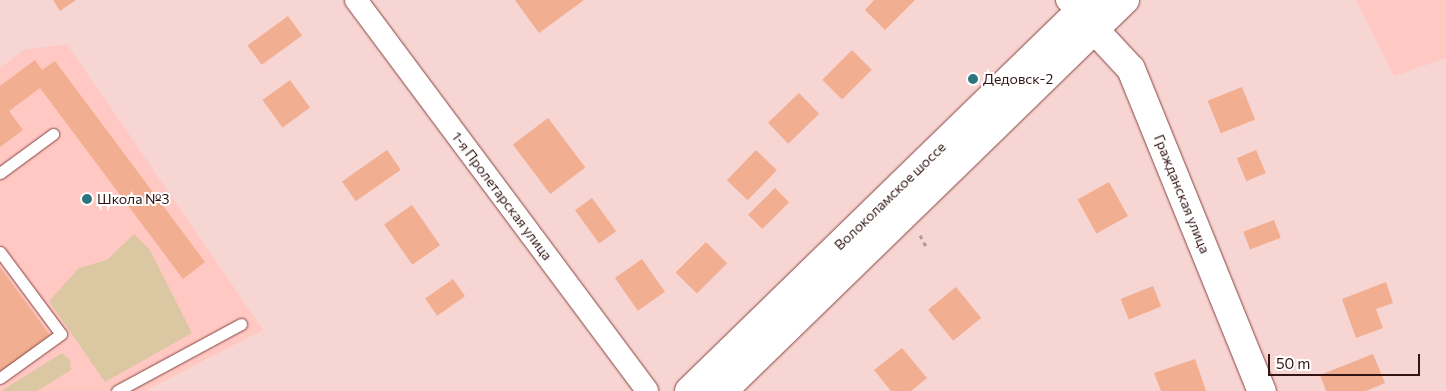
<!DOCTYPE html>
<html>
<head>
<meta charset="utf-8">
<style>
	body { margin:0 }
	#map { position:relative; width:1446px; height:391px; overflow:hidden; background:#f7d5d2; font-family:Commissioner,sans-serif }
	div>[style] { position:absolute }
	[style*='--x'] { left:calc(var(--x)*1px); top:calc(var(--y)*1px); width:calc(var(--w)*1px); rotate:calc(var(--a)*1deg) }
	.built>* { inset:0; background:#ffc8c3 }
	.green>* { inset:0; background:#dbc7a2 }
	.building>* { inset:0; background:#f1ae91; transform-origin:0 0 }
	.path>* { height:3px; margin-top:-1.5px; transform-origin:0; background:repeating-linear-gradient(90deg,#b99996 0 4px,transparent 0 8px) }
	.roads { filter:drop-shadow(0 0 1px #87423f) drop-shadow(0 0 1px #87423f) }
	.lane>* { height:11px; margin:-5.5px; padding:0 5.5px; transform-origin:5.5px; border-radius:5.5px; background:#fff }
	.street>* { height:22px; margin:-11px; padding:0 11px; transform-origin:11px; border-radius:11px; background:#fff }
	.secondary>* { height:28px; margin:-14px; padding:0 14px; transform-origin:14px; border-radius:14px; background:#fff }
	.primary>* { height:28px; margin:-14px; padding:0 14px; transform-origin:14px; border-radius:14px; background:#fff }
	.dots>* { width:14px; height:14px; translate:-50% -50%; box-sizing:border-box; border:2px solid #fff; border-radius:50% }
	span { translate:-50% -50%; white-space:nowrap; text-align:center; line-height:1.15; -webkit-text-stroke:4px #fff; paint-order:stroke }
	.poi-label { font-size:14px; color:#311413 }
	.left { translate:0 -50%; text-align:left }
	.street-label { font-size:14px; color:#311413 }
	.scale { position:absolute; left:1268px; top:354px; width:152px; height:22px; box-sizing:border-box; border:2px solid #311413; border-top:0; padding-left:6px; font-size:15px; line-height:18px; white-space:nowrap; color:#311413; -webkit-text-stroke:4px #fff; paint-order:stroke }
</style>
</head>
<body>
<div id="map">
	<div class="built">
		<i style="clip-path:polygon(1356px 0,1446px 0,1446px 58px,1394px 76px)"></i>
		<i style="clip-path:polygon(67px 44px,263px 330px,145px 391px,0 391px,0 68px,24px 50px)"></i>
	</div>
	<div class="green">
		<i style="clip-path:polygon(134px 234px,150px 250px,192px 333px,105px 382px,49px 301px,79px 268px,107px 260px)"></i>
		<i style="clip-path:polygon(62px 353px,70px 360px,71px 370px,37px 391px,1px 391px)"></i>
	</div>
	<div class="building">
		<i style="clip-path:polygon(53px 0,76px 0,60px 11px)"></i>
		<i style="clip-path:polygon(515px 0,584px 0,539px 33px)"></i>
		<i style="clip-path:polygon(874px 0,915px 0,885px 30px,865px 10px)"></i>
		<i style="left:288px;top:16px;width:24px;height:50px;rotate:54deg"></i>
		<i style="left:852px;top:50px;width:28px;height:42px;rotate:45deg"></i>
		<i style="clip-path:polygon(35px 60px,42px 70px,55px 61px,205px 262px,183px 279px,40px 88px,9px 111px,23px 130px,0 147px,0 86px)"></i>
		<i style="left:290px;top:80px;width:34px;height:34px;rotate:54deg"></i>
		<i style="left:1242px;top:87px;width:35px;height:37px;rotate:68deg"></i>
		<i style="left:799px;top:93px;width:29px;height:43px;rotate:46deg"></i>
		<i style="left:548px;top:118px;width:62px;height:44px;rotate:53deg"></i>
		<i style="left:387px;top:150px;width:24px;height:55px;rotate:55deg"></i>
		<i style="left:756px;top:150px;width:29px;height:42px;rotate:44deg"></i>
		<i style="left:1256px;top:150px;width:25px;height:21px;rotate:67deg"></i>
		<i style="left:1109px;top:182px;width:39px;height:36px;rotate:61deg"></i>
		<i style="left:775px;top:188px;width:20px;height:38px;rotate:45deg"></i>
		<i style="left:592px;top:198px;width:41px;height:21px;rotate:54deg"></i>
		<i style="left:412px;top:205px;width:49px;height:34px;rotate:55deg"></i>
		<i style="left:1274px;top:220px;width:19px;height:33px;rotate:69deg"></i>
		<i style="left:706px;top:242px;width:30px;height:43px;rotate:45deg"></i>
		<i style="left:642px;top:259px;width:40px;height:33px;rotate:55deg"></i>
		<i style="clip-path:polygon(0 267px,50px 335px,0 373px)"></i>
		<i style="left:453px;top:279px;width:21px;height:34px;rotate:55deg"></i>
		<i style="clip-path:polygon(1386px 282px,1393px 303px,1376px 309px,1383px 328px,1356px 338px,1342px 299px)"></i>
		<i style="left:1153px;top:286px;width:22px;height:35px;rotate:68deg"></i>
		<i style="left:956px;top:287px;width:40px;height:36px;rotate:51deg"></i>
		<i style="clip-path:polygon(902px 348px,927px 378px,911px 391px,891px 391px,874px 370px)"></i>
		<i style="clip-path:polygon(1373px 354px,1385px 383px,1366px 391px,1326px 391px,1320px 375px)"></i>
		<i style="clip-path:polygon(1195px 359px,1206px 391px,1161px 391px,1154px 373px)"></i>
	</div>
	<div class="path">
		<i style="--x:920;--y:235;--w:15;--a:62"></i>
	</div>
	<div class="roads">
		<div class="lane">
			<i style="--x:0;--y:173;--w:66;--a:-36.3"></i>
			<i style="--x:0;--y:252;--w:102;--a:53.4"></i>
			<i style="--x:61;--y:334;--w:75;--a:144.2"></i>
			<i style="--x:117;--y:391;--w:141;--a:-28.4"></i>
		</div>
		<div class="street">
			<i style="--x:356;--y:0;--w:487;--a:53.3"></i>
			<i style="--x:1067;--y:0;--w:18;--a:47"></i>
		</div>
		<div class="secondary">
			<i style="--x:1079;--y:13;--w:76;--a:47.1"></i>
			<i style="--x:1131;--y:69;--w:348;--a:67.9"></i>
		</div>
		<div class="primary">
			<i style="--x:689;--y:391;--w:561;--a:-44.21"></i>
			<i style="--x:723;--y:391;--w:561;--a:-44.21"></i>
		</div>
	</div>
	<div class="dots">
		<i style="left:973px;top:79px;background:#2d767d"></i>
		<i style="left:87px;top:199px;background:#2d767d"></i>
	</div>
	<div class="poi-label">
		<span class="left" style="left:983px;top:79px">Дедовск-2</span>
		<span class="left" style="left:97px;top:199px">Школа №3</span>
	</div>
	<div class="street-label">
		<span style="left:1182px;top:194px;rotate:68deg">Гражданская улица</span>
		<span style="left:502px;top:196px;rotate:53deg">1-я Пролетарская улица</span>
		<span style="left:890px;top:196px;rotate:-44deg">Волоколамское шоссе</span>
	</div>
	<div class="scale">50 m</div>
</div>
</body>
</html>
